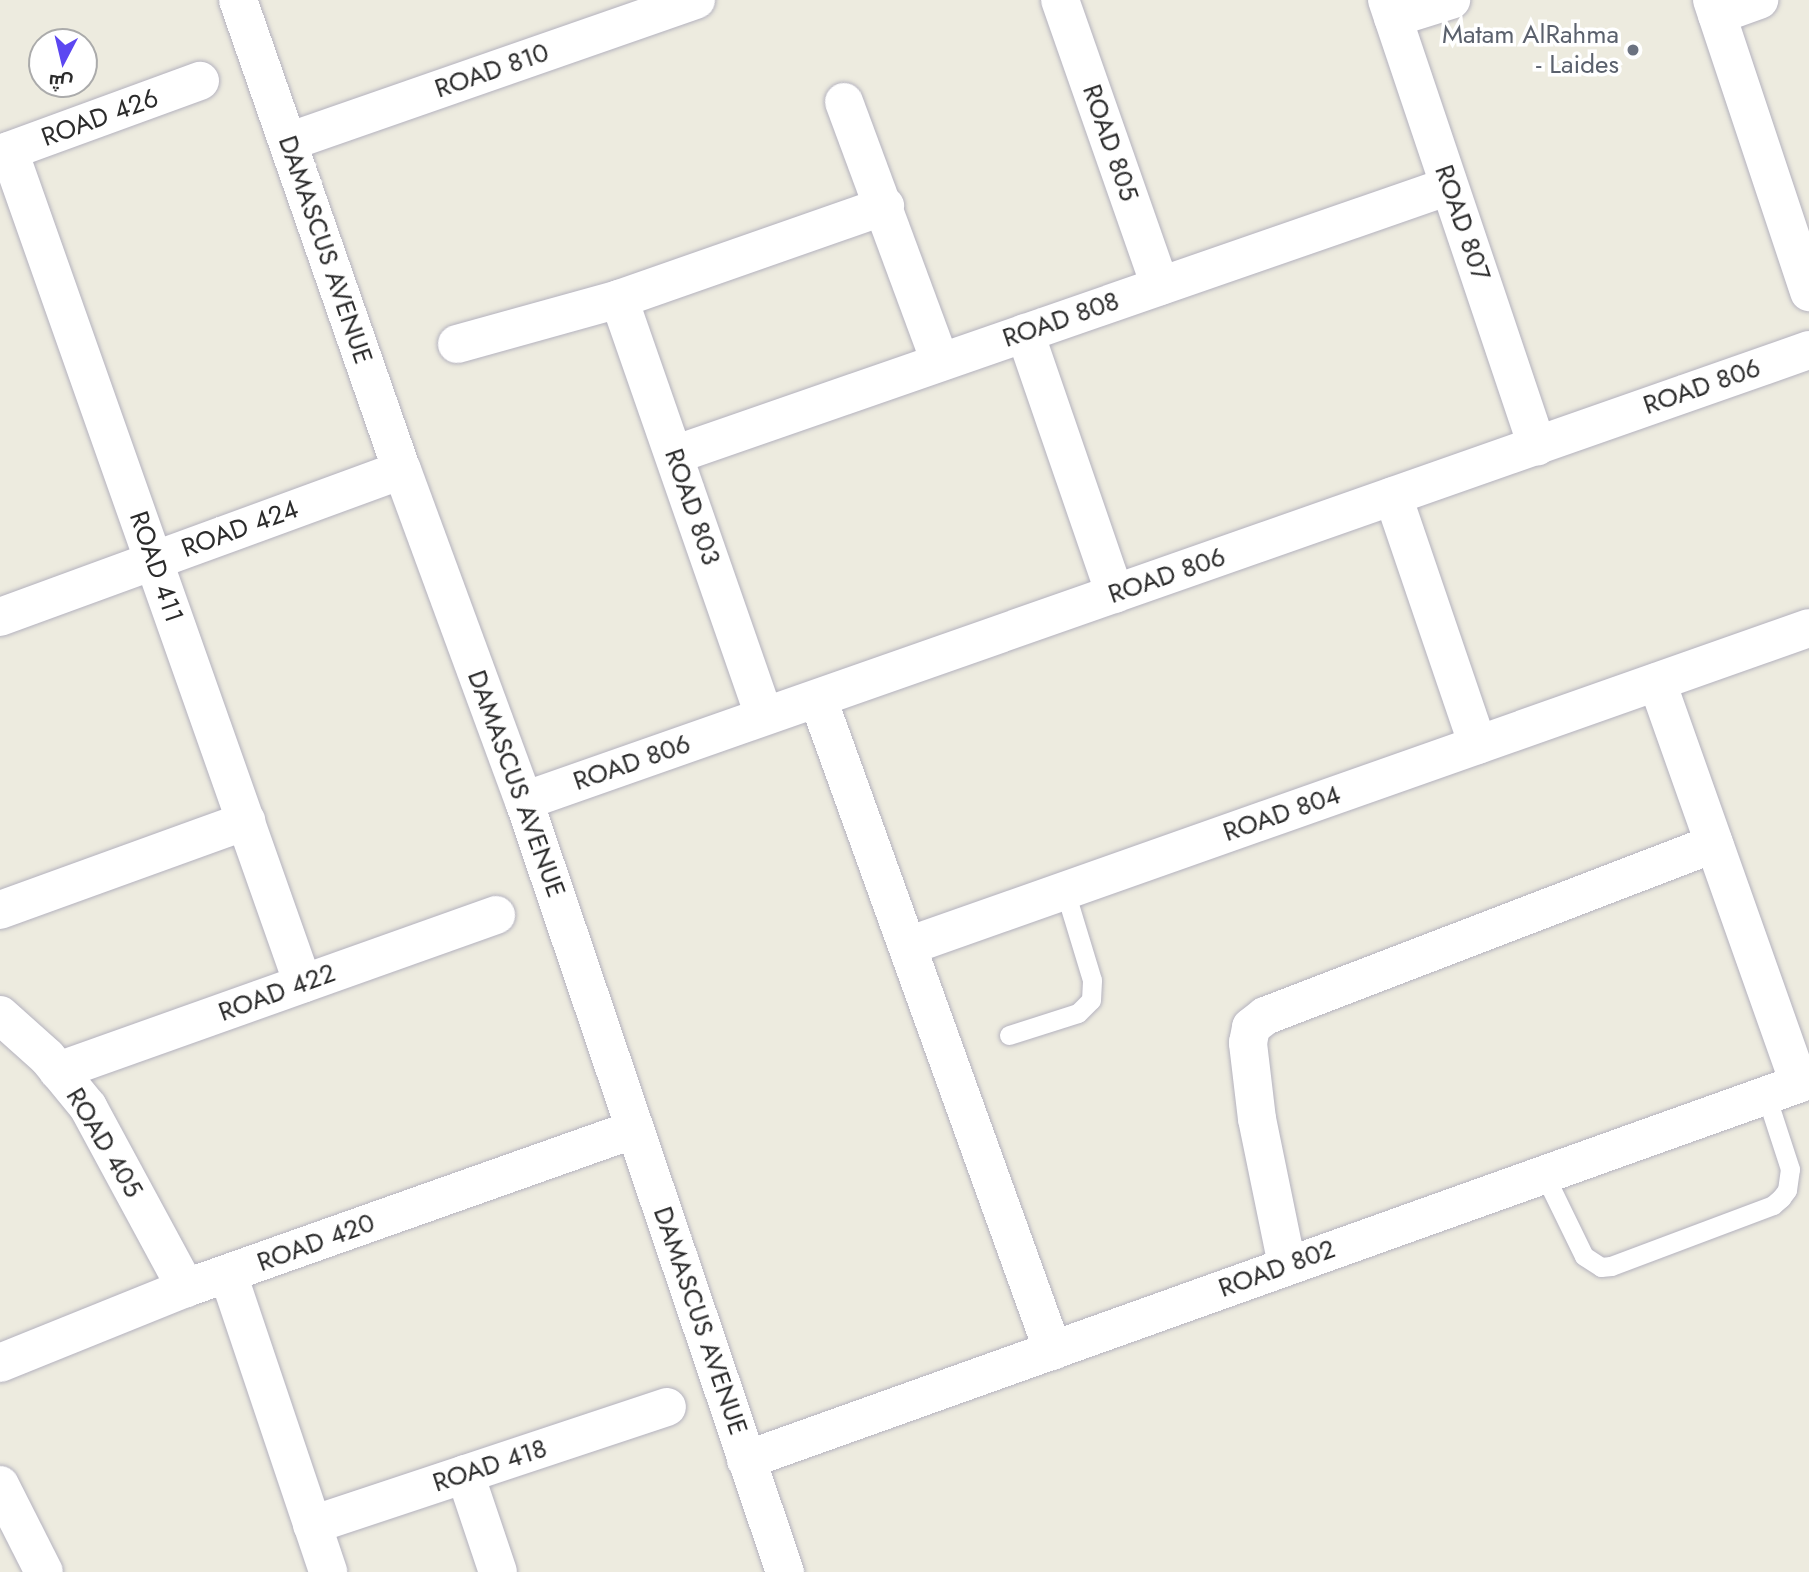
<!DOCTYPE html>
<html>
<head>
<meta charset="utf-8">
<style>
	body { margin:0 }
	#map { position:relative; width:1809px; height:1572px; overflow:hidden; background:#edebdf; font-family:Jost,Cairo,sans-serif }
	div>[style] { position:absolute }
	[style*='--x'] { left:calc(var(--x)*1px); top:calc(var(--y)*1px); width:calc(var(--w)*1px); rotate:calc(var(--a)*1deg) }
	.roads { filter:drop-shadow(0 0 2px #b4b2be) drop-shadow(0 0 2px #b4b2be) }
	.service>* { height:19px; margin:-9.5px; padding:0 9.5px; transform-origin:9.5px; border-radius:9.5px; background:#fff }
	.minor>* { height:38px; margin:-19px; padding:0 19px; transform-origin:19px; border-radius:19px; background:#fff }
	.tertiary>* { height:38px; margin:-19px; padding:0 19px; transform-origin:19px; border-radius:19px; background:#fff }
	.dots>* { width:19px; height:19px; translate:-50% -50%; box-sizing:border-box; border:4px solid #fff; border-radius:50% }
	span { translate:-50% -50%; white-space:nowrap; text-align:center; line-height:1.15; -webkit-text-stroke:7px #fff; paint-order:stroke }
	.worship-label { font-size:26px; color:#5b616d }
	.right { translate:-100% -50%; text-align:right }
	.street-label { font-size:26px; color:#2c2c2c }
	.north { position:absolute; left:28px; top:28px; width:70px; height:70px; box-sizing:border-box; background:#fff; border:2px solid #ababab; border-radius:50%; rotate:187deg; font-size:19px; font-weight:700; line-height:28px; text-align:center; color:#2c2c2c }
	.north::after { content:''; display:block; margin:auto; width:24px; height:32px; background:#5c47f1; clip-path:polygon(50% 0,100% 100%,50% 72%,0 100%) }
</style>
</head>
<body>
<div id="map">
	<div class="roads">
		<div class="service">
			<i style="--x:1009;--y:1035;--w:72;--a:-17.7"></i>
			<i style="--x:1078;--y:1013;--w:18;--a:-45"></i>
			<i style="--x:1091;--y:1000;--w:20;--a:-87"></i>
			<i style="--x:1092;--y:980;--w:93;--a:-106.9"></i>
			<i style="--x:1544;--y:1174;--w:91;--a:64"></i>
			<i style="--x:1584;--y:1256;--w:20;--a:33"></i>
			<i style="--x:1601;--y:1267;--w:10;--a:-6"></i>
			<i style="--x:1611;--y:1266;--w:173;--a:-20.6"></i>
			<i style="--x:1773;--y:1205;--w:11;--a:-41"></i>
			<i style="--x:1781;--y:1198;--w:10;--a:-53"></i>
			<i style="--x:1787;--y:1190;--w:21;--a:-82"></i>
			<i style="--x:1790;--y:1169;--w:78;--a:-108"></i>
		</div>
		<div class="minor">
			<i style="--x:238;--y:0;--w:498;--a:70.8"></i>
			<i style="--x:402;--y:470;--w:353;--a:69.8"></i>
			<i style="--x:524;--y:801;--w:814;--a:71.3"></i>
			<i style="--x:1060;--y:0;--w:303;--a:70.7"></i>
			<i style="--x:1387;--y:0;--w:471;--a:71.4"></i>
			<i style="--x:1717;--y:15;--w:45;--a:-19.7"></i>
			<i style="--x:1393;--y:18;--w:61;--a:-17.2"></i>
			<i style="--x:844;--y:102;--w:277;--a:69.7"></i>
			<i style="--x:288;--y:142;--w:432;--a:-19.2"></i>
			<i style="--x:9;--y:151;--w:883;--a:70.56"></i>
			<i style="--x:0;--y:154;--w:213;--a:-20.1"></i>
			<i style="--x:619;--y:299;--w:441;--a:70.8"></i>
			<i style="--x:1025;--y:333;--w:276;--a:71"></i>
			<i style="--x:457;--y:344;--w:168;--a:-15.5"></i>
			<i style="--x:619;--y:299;--w:282;--a:-19.3"></i>
			<i style="--x:674;--y:455;--w:820;--a:-19.14"></i>
			<i style="--x:1393;--y:496;--w:263;--a:71.2"></i>
			<i style="--x:0;--y:617;--w:428;--a:-20.1"></i>
			<i style="--x:1657;--y:682;--w:426;--a:70.5"></i>
			<i style="--x:818;--y:699;--w:693;--a:70.18"></i>
			<i style="--x:524;--y:801;--w:1362;--a:-19.34"></i>
			<i style="--x:0;--y:910;--w:262;--a:-19.9"></i>
			<i style="--x:908;--y:946;--w:955;--a:-19.44"></i>
			<i style="--x:0;--y:1015;--w:63;--a:41.8"></i>
			<i style="--x:47;--y:1057;--w:65;--a:50.6"></i>
			<i style="--x:88;--y:1107;--w:206;--a:61.6"></i>
			<i style="--x:58;--y:1071;--w:465;--a:-19.6"></i>
			<i style="--x:1287;--y:1265;--w:149;--a:-101.6"></i>
			<i style="--x:1257;--y:1119;--w:77;--a:-96.8"></i>
			<i style="--x:1248;--y:1043;--w:16;--a:-79"></i>
			<i style="--x:1251;--y:1027;--w:18;--a:-38"></i>
			<i style="--x:1265;--y:1016;--w:481;--a:-21"></i>
			<i style="--x:228;--y:1274;--w:314;--a:71.4"></i>
			<i style="--x:0;--y:1363;--w:201;--a:-22"></i>
			<i style="--x:186;--y:1288;--w:476;--a:-19.5"></i>
			<i style="--x:746;--y:1460;--w:1129;--a:-19.67"></i>
			<i style="--x:465;--y:1474;--w:103;--a:71.4"></i>
			<i style="--x:312;--y:1525;--w:374;--a:-18.4"></i>
		</div>
		<div class="tertiary">
			<i style="--x:1712;--y:0;--w:308;--a:71.6"></i>
			<i style="--x:0;--y:1485;--w:97;--a:63.2"></i>
		</div>
	</div>
	<div class="dots">
		<i style="left:1633px;top:50px;background:#6b7280"></i>
	</div>
	<div class="worship-label">
		<span class="right" style="left:1619px;top:50px">Matam AlRahma<br>- Laides</span>
	</div>
	<div class="street-label">
		<span style="left:492px;top:71px;rotate:-19deg">ROAD 810</span>
		<span style="left:100px;top:118px;rotate:-20deg">ROAD 426</span>
		<span style="left:1110px;top:143px;rotate:71deg">ROAD 805</span>
		<span style="left:1462px;top:223px;rotate:71deg">ROAD 807</span>
		<span style="left:325px;top:250px;rotate:71deg">DAMASCUS AVENUE</span>
		<span style="left:1061px;top:320px;rotate:-19deg">ROAD 808</span>
		<span style="left:1702px;top:387px;rotate:-19deg">ROAD 806</span>
		<span style="left:692px;top:507px;rotate:71deg">ROAD 803</span>
		<span style="left:240px;top:529px;rotate:-20deg">ROAD 424</span>
		<span style="left:156px;top:567px;rotate:71deg">ROAD 411</span>
		<span style="left:1167px;top:576px;rotate:-19deg">ROAD 806</span>
		<span style="left:632px;top:763px;rotate:-19deg">ROAD 806</span>
		<span style="left:516px;top:784px;rotate:70deg">DAMASCUS AVENUE</span>
		<span style="left:1282px;top:814px;rotate:-19deg">ROAD 804</span>
		<span style="left:277px;top:993px;rotate:-20deg">ROAD 422</span>
		<span style="left:104px;top:1143px;rotate:59deg">ROAD 405</span>
		<span style="left:316px;top:1243px;rotate:-20deg">ROAD 420</span>
		<span style="left:1277px;top:1269px;rotate:-20deg">ROAD 802</span>
		<span style="left:700px;top:1321px;rotate:71deg">DAMASCUS AVENUE</span>
		<span style="left:490px;top:1466px;rotate:-18deg">ROAD 418</span>
	</div>
	<div class="north">ش</div>
</div>
</body>
</html>
